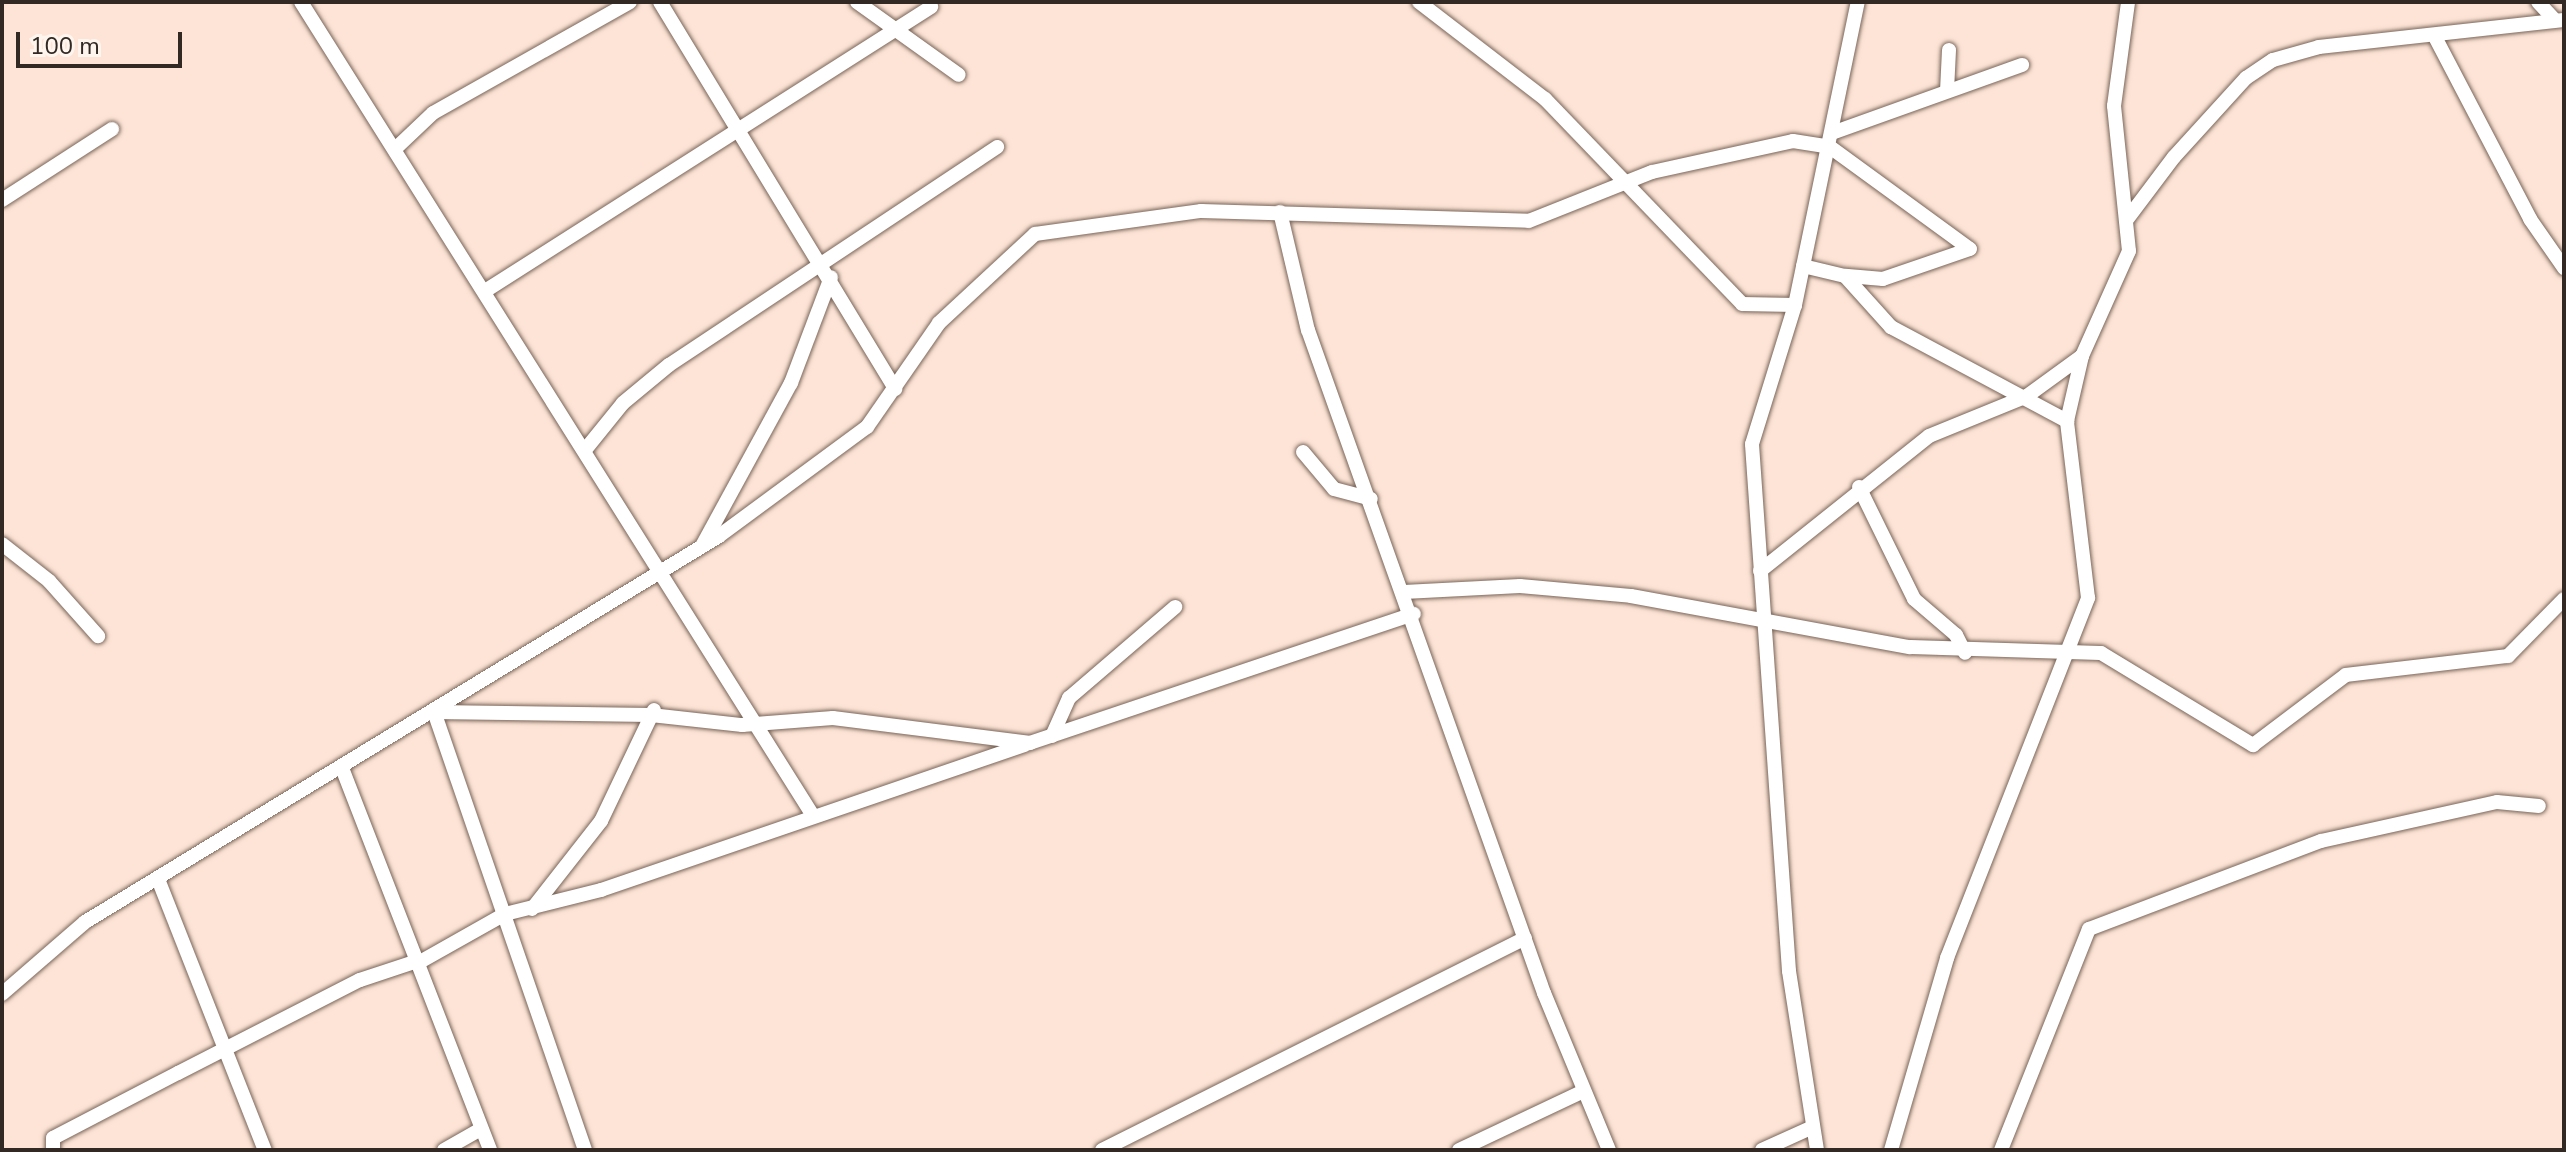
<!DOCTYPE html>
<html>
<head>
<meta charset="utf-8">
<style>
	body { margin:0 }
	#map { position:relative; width:2566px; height:1152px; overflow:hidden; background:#fde4d6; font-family:"Nunito Sans",sans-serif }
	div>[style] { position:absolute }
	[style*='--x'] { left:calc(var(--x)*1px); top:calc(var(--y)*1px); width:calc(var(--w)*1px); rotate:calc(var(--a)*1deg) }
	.roads { filter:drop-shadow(0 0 2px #796458) drop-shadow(0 0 2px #796458) }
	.minor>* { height:14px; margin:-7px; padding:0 7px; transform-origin:7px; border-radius:7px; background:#fff }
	span { translate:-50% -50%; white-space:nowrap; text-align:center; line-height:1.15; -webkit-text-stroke:7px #fff5ef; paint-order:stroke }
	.frame { position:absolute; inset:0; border:4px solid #322924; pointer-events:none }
	.scale { position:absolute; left:16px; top:32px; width:166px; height:36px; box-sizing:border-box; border:4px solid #322924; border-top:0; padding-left:10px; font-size:24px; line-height:28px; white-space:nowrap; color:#322924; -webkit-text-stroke:6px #fff5ef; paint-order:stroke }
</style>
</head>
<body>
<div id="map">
	<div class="roads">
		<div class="minor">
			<i style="--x:301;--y:2;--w:959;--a:57.82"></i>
			<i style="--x:660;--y:2;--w:453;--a:58.7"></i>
			<i style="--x:857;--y:2;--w:125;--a:35.6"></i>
			<i style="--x:1419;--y:2;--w:159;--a:37.6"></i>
			<i style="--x:1545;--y:99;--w:284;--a:46.1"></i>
			<i style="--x:1742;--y:304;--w:53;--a:1.1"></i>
			<i style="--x:2538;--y:2;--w:25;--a:47"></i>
			<i style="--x:2434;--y:35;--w:208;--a:62.4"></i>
			<i style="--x:2530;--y:219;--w:60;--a:55.2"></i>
			<i style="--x:1947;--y:91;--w:41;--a:-87.2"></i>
			<i style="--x:1832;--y:133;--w:202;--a:-19.7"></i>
			<i style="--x:395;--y:149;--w:52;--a:-43.5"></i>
			<i style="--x:433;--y:113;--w:226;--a:-29.4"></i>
			<i style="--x:2;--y:200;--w:131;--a:-32.8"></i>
			<i style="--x:1280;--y:212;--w:121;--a:76.7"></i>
			<i style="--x:1308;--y:330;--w:704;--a:70.41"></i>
			<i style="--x:1544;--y:993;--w:170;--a:67.5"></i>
			<i style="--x:2128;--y:218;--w:76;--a:-53"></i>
			<i style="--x:2174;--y:157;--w:107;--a:-47.7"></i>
			<i style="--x:2246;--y:78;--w:32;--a:-34"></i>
			<i style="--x:2273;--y:60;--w:48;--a:-15.8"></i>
			<i style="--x:2319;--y:47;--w:246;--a:-6.3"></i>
			<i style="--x:1803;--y:266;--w:43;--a:13.4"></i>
			<i style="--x:1845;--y:276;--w:69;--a:48"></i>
			<i style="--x:1891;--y:327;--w:200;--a:28.1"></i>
			<i style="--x:485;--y:291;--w:529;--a:-32.49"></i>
			<i style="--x:585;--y:450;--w:60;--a:-51"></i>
			<i style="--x:623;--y:403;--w:60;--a:-39.6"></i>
			<i style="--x:669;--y:365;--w:394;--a:-33.6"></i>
			<i style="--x:1303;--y:452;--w:48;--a:50"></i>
			<i style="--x:1334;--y:489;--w:38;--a:15"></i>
			<i style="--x:1859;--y:487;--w:125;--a:63.8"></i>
			<i style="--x:1914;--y:599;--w:55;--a:40.6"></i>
			<i style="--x:1956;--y:635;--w:20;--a:63"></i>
			<i style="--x:2;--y:544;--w:60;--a:38.2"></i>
			<i style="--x:49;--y:581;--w:74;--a:48.3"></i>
			<i style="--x:702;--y:546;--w:186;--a:-61.4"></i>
			<i style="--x:791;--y:383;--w:113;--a:-69.3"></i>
			<i style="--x:1760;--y:571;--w:216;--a:-38.6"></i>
			<i style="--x:1929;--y:436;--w:106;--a:-22.2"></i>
			<i style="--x:2027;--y:396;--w:68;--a:-36"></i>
			<i style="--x:1404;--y:592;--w:116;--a:-3"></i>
			<i style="--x:1520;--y:586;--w:111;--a:5.1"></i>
			<i style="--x:1631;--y:596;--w:284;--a:10.4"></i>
			<i style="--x:1910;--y:647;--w:191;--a:1.8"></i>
			<i style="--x:2101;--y:653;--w:178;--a:31.2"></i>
			<i style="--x:2253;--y:745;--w:116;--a:-37"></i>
			<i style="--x:2346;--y:675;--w:163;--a:-6.7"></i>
			<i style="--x:2508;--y:656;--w:80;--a:-45.5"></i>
			<i style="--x:1052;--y:736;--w:42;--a:-65.9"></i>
			<i style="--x:1069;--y:698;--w:140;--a:-40.6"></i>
			<i style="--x:342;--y:768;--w:410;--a:68.8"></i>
			<i style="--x:158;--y:879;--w:291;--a:68.5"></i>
			<i style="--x:532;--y:909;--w:112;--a:-51.9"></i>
			<i style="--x:601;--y:821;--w:123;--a:-64.5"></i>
			<i style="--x:418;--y:963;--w:100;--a:-29.4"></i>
			<i style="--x:505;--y:914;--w:99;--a:-14"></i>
			<i style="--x:601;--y:890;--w:448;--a:-18.9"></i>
			<i style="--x:2;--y:994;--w:110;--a:-40.9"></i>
			<i style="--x:85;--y:922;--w:742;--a:-31.33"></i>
			<i style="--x:719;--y:536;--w:184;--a:-36.4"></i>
			<i style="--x:867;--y:427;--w:126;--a:-55.3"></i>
			<i style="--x:939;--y:323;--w:131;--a:-42.8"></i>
			<i style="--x:1035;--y:234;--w:168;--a:-7.9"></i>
			<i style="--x:1201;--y:211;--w:328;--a:1.7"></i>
			<i style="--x:1529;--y:221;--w:132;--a:-21.7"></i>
			<i style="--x:1652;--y:172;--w:144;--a:-12.4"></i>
			<i style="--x:1793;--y:141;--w:37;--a:9"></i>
			<i style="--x:1830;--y:147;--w:173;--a:36.1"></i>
			<i style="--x:1970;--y:249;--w:92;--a:161"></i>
			<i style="--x:1883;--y:279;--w:38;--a:-175"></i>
			<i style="--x:53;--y:1150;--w:12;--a:-90"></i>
			<i style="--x:53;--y:1138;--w:141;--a:-27.5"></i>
			<i style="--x:178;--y:1073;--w:204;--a:-27.1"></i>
			<i style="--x:360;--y:980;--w:60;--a:-18.4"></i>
			<i style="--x:444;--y:1150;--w:43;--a:-29.6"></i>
			<i style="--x:585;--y:1150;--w:463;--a:-109"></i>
			<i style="--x:434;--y:712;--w:217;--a:0.8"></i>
			<i style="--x:651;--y:715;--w:92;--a:6.3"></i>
			<i style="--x:742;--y:725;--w:91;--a:-4.4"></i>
			<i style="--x:833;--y:718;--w:199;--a:7.2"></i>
			<i style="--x:1030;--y:743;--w:405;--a:-18.6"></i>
			<i style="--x:1102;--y:1150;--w:473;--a:-26.6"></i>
			<i style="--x:1459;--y:1150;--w:138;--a:-25.3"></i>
			<i style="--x:1762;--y:1150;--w:56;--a:-24.3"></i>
			<i style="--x:1817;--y:1150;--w:181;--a:-98.9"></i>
			<i style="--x:1789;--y:971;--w:528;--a:-94.02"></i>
			<i style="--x:1752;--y:444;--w:145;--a:-72.8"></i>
			<i style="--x:1795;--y:305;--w:309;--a:-78.3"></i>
			<i style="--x:1891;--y:1150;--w:200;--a:-73.7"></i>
			<i style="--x:1947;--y:958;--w:387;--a:-68.6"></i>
			<i style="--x:2088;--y:598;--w:178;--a:-96.8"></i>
			<i style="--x:2067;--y:421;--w:67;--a:-77"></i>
			<i style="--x:2082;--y:356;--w:115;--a:-65.9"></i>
			<i style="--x:2129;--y:251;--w:146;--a:-95.9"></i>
			<i style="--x:2114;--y:106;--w:105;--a:-82.3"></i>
			<i style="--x:2001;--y:1150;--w:238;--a:-68.3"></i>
			<i style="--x:2089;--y:929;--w:248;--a:-20.8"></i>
			<i style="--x:2321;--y:841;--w:180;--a:-12.5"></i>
			<i style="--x:2497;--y:802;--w:42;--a:5.4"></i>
		</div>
	</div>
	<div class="frame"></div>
	<div class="scale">100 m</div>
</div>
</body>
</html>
